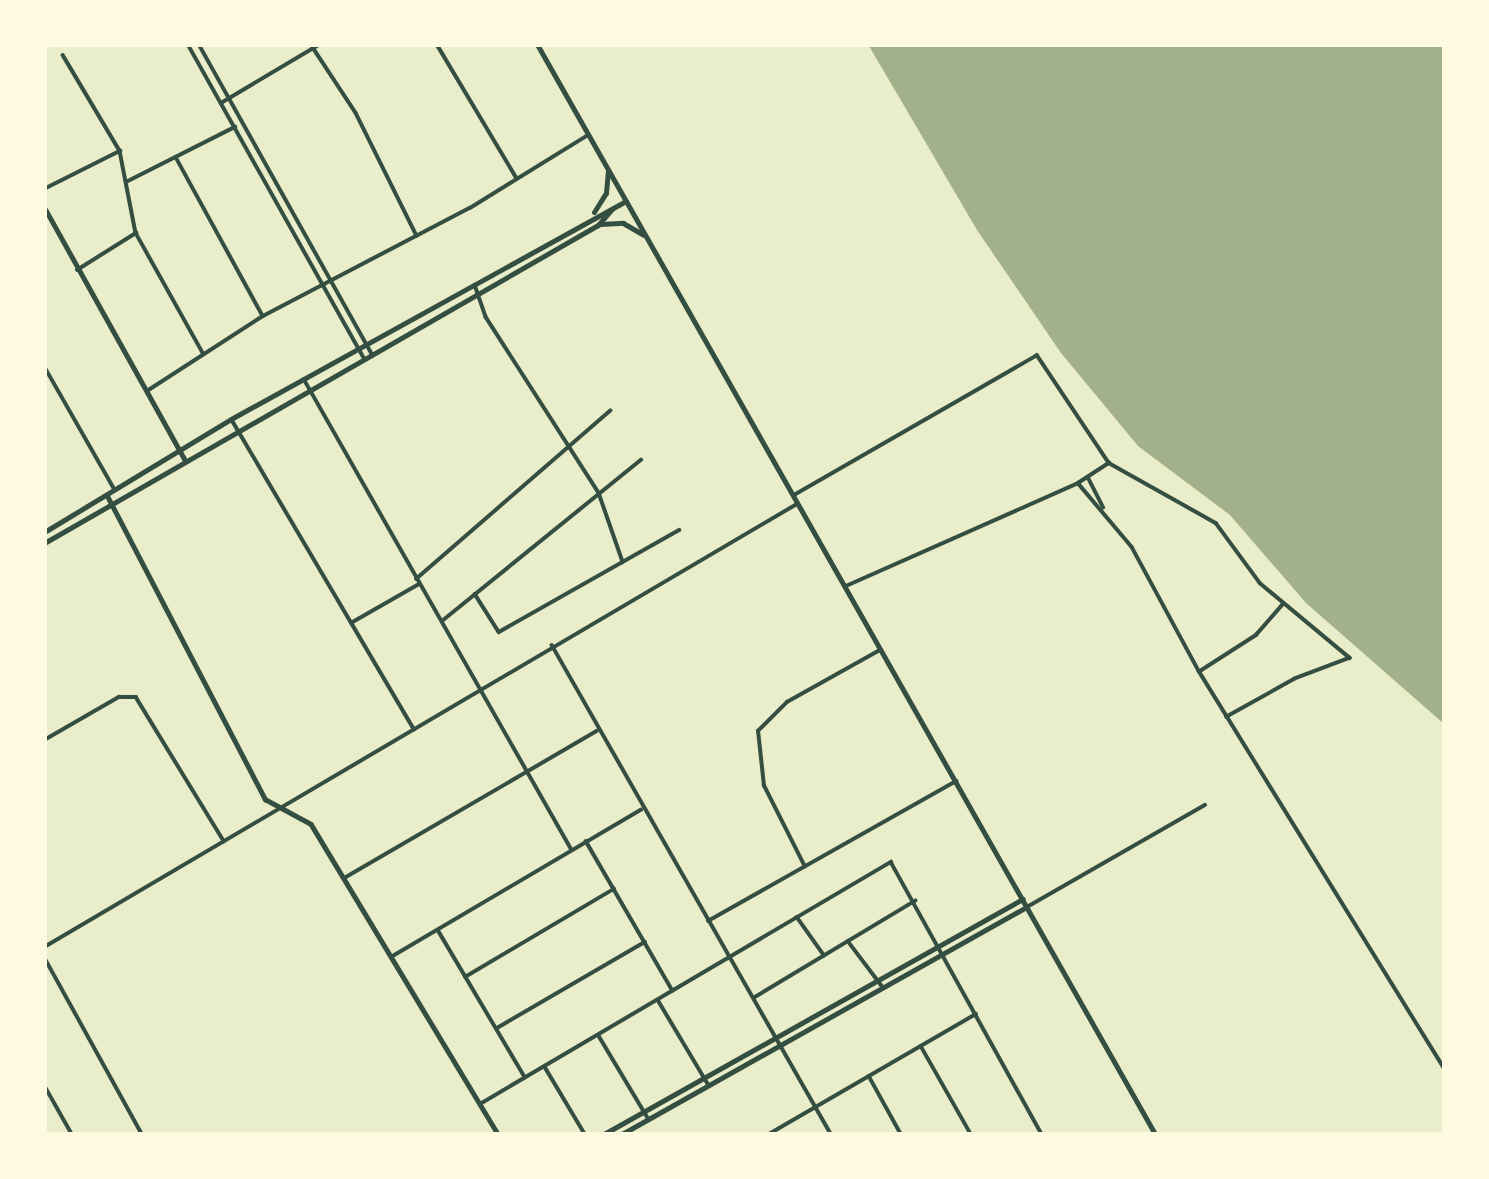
<!DOCTYPE html>
<html>
<head>
<meta charset="utf-8">
<style>
	body { margin:0 }
	#map { position:relative; width:1489px; height:1179px; overflow:hidden; background:#e9edc9; font-family:"Source Serif 4",serif }
	div>[style] { position:absolute }
	[style*='--x'] { left:calc(var(--x)*1px); top:calc(var(--y)*1px); width:calc(var(--w)*1px); rotate:calc(var(--a)*1deg) }
	.water>* { inset:0; background:#a3b18a }
	.minor>* { height:3.5px; margin:-1.75px; padding:0 1.75px; transform-origin:1.75px; border-radius:1.75px; background:#344e41 }
	.tertiary>* { height:4.5px; margin:-2.25px; padding:0 2.25px; transform-origin:2.25px; border-radius:2.25px; background:#344e41 }
	.secondary>* { height:5px; margin:-2.5px; padding:0 2.5px; transform-origin:2.5px; border-radius:2.5px; background:#344e41 }
	span { translate:-50% -50%; white-space:nowrap; text-align:center; line-height:1.15; -webkit-text-stroke:7px #fefae0; paint-order:stroke }
	.frame { position:absolute; inset:0; border:47px solid #fefae0; pointer-events:none }
</style>
</head>
<body>
<div id="map">
	<div class="water">
		<i style="clip-path:polygon(869px 46px,1443px 46px,1443px 723px,1306px 603px,1230px 515px,1138px 446px,1061px 353px,977px 230px)"></i>
	</div>
	<div class="minor">
		<i style="--x:189;--y:46;--w:358;--a:60.7"></i>
		<i style="--x:200;--y:46;--w:353;--a:60.8"></i>
		<i style="--x:312;--y:46;--w:80;--a:56.7"></i>
		<i style="--x:356;--y:113;--w:137;--a:63.6"></i>
		<i style="--x:438;--y:46;--w:152;--a:59.2"></i>
		<i style="--x:63;--y:55;--w:112;--a:59.3"></i>
		<i style="--x:120;--y:151;--w:84;--a:79"></i>
		<i style="--x:136;--y:233;--w:137;--a:60.8"></i>
		<i style="--x:221;--y:103;--w:112;--a:-30.7"></i>
		<i style="--x:177;--y:159;--w:179;--a:61.3"></i>
		<i style="--x:128;--y:181;--w:120;--a:-26.8"></i>
		<i style="--x:46;--y:188;--w:83;--a:-26.6"></i>
		<i style="--x:77;--y:270;--w:70;--a:-32.1"></i>
		<i style="--x:475;--y:285;--w:34;--a:71"></i>
		<i style="--x:486;--y:317;--w:209;--a:57.3"></i>
		<i style="--x:599;--y:493;--w:73;--a:70.8"></i>
		<i style="--x:46;--y:369;--w:139;--a:60.3"></i>
		<i style="--x:304;--y:379;--w:542;--a:60.36"></i>
		<i style="--x:147;--y:391;--w:138;--a:-32.9"></i>
		<i style="--x:263;--y:316;--w:233;--a:-27.6"></i>
		<i style="--x:470;--y:208;--w:139;--a:-31.7"></i>
		<i style="--x:232;--y:420;--w:359;--a:59.5"></i>
		<i style="--x:1088;--y:477;--w:34;--a:63"></i>
		<i style="--x:1078;--y:483;--w:84;--a:49.8"></i>
		<i style="--x:1132;--y:547;--w:141;--a:61.6"></i>
		<i style="--x:1199;--y:671;--w:467;--a:58.3"></i>
		<i style="--x:794;--y:495;--w:280;--a:-29.9"></i>
		<i style="--x:1037;--y:355;--w:130;--a:56.3"></i>
		<i style="--x:1109;--y:463;--w:123;--a:29.3"></i>
		<i style="--x:1216;--y:523;--w:74;--a:53.7"></i>
		<i style="--x:1260;--y:583;--w:117;--a:39.8"></i>
		<i style="--x:1350;--y:658;--w:59;--a:159.1"></i>
		<i style="--x:1295;--y:679;--w:78;--a:150.8"></i>
		<i style="--x:416;--y:579;--w:257;--a:-40.9"></i>
		<i style="--x:846;--y:586;--w:254;--a:-23.9"></i>
		<i style="--x:1078;--y:483;--w:37;--a:-33"></i>
		<i style="--x:475;--y:594;--w:45;--a:57.7"></i>
		<i style="--x:499;--y:632;--w:207;--a:-29.5"></i>
		<i style="--x:442;--y:621;--w:256;--a:-39"></i>
		<i style="--x:351;--y:623;--w:78;--a:-29.8"></i>
		<i style="--x:552;--y:645;--w:563;--a:60.29"></i>
		<i style="--x:1200;--y:671;--w:67;--a:-32.7"></i>
		<i style="--x:1256;--y:635;--w:40;--a:-49"></i>
		<i style="--x:46;--y:739;--w:84;--a:-29.9"></i>
		<i style="--x:119;--y:697;--w:17;--a:0"></i>
		<i style="--x:136;--y:697;--w:169;--a:58.6"></i>
		<i style="--x:586;--y:841;--w:173;--a:59.9"></i>
		<i style="--x:805;--y:867;--w:91;--a:-116.8"></i>
		<i style="--x:764;--y:786;--w:55;--a:-96.2"></i>
		<i style="--x:758;--y:731;--w:41;--a:-45"></i>
		<i style="--x:787;--y:702;--w:107;--a:-29.2"></i>
		<i style="--x:346;--y:877;--w:290;--a:-30.2"></i>
		<i style="--x:1027;--y:907;--w:205;--a:-29.8"></i>
		<i style="--x:797;--y:917;--w:47;--a:54.6"></i>
		<i style="--x:708;--y:921;--w:285;--a:-29.4"></i>
		<i style="--x:438;--y:930;--w:171;--a:59.4"></i>
		<i style="--x:848;--y:941;--w:56;--a:52.9"></i>
		<i style="--x:46;--y:946;--w:871;--a:-30.48"></i>
		<i style="--x:391;--y:957;--w:290;--a:-30.5"></i>
		<i style="--x:46;--y:960;--w:199;--a:61.1"></i>
		<i style="--x:465;--y:977;--w:173;--a:-30.6"></i>
		<i style="--x:755;--y:997;--w:187;--a:-31"></i>
		<i style="--x:658;--y:1000;--w:98;--a:59.2"></i>
		<i style="--x:497;--y:1028;--w:171;--a:-30.2"></i>
		<i style="--x:599;--y:1036;--w:96;--a:59.1"></i>
		<i style="--x:921;--y:1046;--w:101;--a:60.4"></i>
		<i style="--x:545;--y:1067;--w:78;--a:59.2"></i>
		<i style="--x:869;--y:1076;--w:66;--a:61.1"></i>
		<i style="--x:46;--y:1088;--w:53;--a:60.5"></i>
		<i style="--x:480;--y:1104;--w:477;--a:-30.5"></i>
		<i style="--x:891;--y:862;--w:311;--a:61"></i>
		<i style="--x:769;--y:1134;--w:239;--a:-30.1"></i>
	</div>
	<div class="tertiary">
		<i style="--x:46;--y:210;--w:286;--a:60.9"></i>
		<i style="--x:107;--y:495;--w:343;--a:62.5"></i>
		<i style="--x:265;--y:799;--w:52;--a:28.5"></i>
		<i style="--x:311;--y:824;--w:362;--a:58.9"></i>
		<i style="--x:604;--y:1134;--w:480;--a:-29.3"></i>
		<i style="--x:622;--y:1134;--w:464;--a:-29.3"></i>
	</div>
	<div class="secondary">
		<i style="--x:538;--y:46;--w:1251;--a:60.44"></i>
		<i style="--x:594;--y:212;--w:22;--a:-58"></i>
		<i style="--x:606;--y:193;--w:23;--a:-85"></i>
		<i style="--x:601;--y:224;--w:22;--a:-3"></i>
		<i style="--x:623;--y:223;--w:24;--a:30"></i>
		<i style="--x:46;--y:531;--w:216;--a:-31.2"></i>
		<i style="--x:231;--y:419;--w:451;--a:-28.9"></i>
		<i style="--x:46;--y:542;--w:637;--a:-29.87"></i>
		<i style="--x:598;--y:225;--w:21;--a:-49"></i>
	</div>
	<div class="frame"></div>
</div>
</body>
</html>
